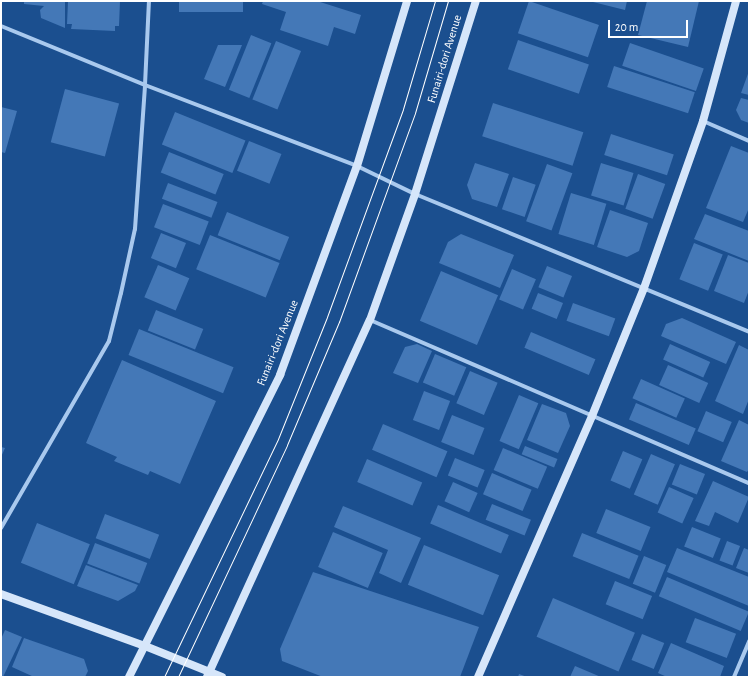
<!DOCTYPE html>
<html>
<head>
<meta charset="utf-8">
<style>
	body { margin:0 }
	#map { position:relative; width:750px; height:678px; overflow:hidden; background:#1b4f8f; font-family:"Alegreya Sans",sans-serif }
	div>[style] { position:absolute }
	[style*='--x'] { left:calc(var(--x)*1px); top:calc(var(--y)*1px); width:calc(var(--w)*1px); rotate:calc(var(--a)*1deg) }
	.building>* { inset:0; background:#4478b7; transform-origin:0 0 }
	.street>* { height:4px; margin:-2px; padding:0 2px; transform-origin:2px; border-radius:2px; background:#a9c9ee }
	.secondary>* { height:8px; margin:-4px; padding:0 4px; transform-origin:4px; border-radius:4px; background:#d6e6fa }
	.tram>* { height:1px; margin:-0.5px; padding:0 0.5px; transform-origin:0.5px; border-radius:0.5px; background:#fff }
	span { translate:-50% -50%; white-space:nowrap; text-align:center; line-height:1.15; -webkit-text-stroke:3px #1b4f8f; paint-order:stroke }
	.street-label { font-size:12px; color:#fff }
	.frame { position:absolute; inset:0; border:2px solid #fff; pointer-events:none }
	.scale { position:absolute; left:608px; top:20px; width:80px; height:18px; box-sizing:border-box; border:2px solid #fff; border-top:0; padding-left:5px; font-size:12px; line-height:14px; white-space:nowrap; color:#fff; -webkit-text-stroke:3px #1b4f8f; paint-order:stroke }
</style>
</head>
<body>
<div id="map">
	<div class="building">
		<i style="clip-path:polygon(24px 1px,65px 1px,65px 28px,41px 18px,40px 10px,44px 6px,24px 4px)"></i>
		<i style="clip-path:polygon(68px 1px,120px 1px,119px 26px,115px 26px,115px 31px,71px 29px,72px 24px,67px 24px)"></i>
		<i style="left:179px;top:1px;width:64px;height:11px"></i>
		<i style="clip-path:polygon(263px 1px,317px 1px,361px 15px,355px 34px,334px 27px,328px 46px,280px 30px,286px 12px,262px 4px)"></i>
		<i style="left:529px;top:1px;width:74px;height:34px;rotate:19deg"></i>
		<i style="clip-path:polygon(589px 1px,627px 1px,625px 10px)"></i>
		<i style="clip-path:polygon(647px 1px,699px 1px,688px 47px,638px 35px)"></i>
		<i style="left:251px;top:35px;width:22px;height:59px;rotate:22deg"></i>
		<i style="left:518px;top:40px;width:75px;height:31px;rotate:19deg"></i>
		<i style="left:276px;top:41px;width:27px;height:63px;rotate:22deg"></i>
		<i style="left:630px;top:43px;width:78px;height:24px;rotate:19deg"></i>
		<i style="clip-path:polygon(218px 45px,242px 45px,225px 87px,204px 79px)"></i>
		<i style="left:614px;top:66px;width:85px;height:22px;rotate:18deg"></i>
		<i style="clip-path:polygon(749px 71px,749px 95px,741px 93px)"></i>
		<i style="left:65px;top:89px;width:56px;height:55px;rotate:15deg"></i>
		<i style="clip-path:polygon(741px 98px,749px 100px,749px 123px,741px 120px,736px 110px)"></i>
		<i style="left:493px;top:103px;width:95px;height:35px;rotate:18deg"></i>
		<i style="clip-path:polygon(1px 107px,17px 111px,5px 153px,1px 152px)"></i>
		<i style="left:175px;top:112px;width:76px;height:35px;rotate:22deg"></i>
		<i style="left:611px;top:134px;width:66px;height:22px;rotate:18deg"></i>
		<i style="left:249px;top:141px;width:35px;height:32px;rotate:22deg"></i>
		<i style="clip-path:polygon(731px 146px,749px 153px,749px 208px,743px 222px,706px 208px)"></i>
		<i style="left:169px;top:152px;width:59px;height:22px;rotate:22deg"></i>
		<i style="clip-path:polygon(475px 163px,509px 174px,497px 207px,472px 199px,467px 185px)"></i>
		<i style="left:601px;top:163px;width:34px;height:34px;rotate:17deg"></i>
		<i style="left:547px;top:164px;width:27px;height:61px;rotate:20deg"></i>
		<i style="left:638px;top:174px;width:29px;height:37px;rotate:20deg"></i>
		<i style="left:513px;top:177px;width:24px;height:34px;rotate:19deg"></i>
		<i style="left:168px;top:183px;width:53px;height:17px;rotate:21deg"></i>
		<i style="left:571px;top:193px;width:37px;height:43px;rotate:17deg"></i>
		<i style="left:163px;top:204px;width:49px;height:25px;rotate:21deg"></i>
		<i style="clip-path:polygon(610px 210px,648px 223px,639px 251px,627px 257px,597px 247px)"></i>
		<i style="left:227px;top:212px;width:67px;height:25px;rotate:22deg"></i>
		<i style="clip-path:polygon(705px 214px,749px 231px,749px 261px,694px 239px)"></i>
		<i style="left:161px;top:233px;width:27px;height:27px;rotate:22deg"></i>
		<i style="clip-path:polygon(461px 234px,514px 255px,500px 288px,439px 263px,448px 242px)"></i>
		<i style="left:210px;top:235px;width:75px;height:37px;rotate:22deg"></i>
		<i style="left:694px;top:243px;width:31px;height:39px;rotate:22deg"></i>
		<i style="clip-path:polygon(728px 255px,749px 263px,749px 290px,744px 303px,714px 291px)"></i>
		<i style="left:158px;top:265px;width:34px;height:35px;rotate:23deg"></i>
		<i style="left:547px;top:266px;width:27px;height:23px;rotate:22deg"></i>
		<i style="left:512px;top:269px;width:26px;height:33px;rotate:23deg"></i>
		<i style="left:441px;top:271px;width:62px;height:54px;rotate:23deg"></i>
		<i style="left:538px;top:293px;width:27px;height:17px;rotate:22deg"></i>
		<i style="left:573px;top:303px;width:45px;height:19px;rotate:20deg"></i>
		<i style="left:156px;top:310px;width:51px;height:22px;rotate:22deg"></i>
		<i style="clip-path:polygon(682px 318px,736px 342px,726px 364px,661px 336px,666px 324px)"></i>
		<i style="left:139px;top:329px;width:102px;height:28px;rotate:22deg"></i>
		<i style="left:531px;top:332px;width:70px;height:17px;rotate:23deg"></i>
		<i style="clip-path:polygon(417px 344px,432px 351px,418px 383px,393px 373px,405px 347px)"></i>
		<i style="left:670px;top:344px;width:44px;height:17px;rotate:24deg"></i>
		<i style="clip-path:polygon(739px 345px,749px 350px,749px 399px,743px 414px,715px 401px)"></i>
		<i style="left:435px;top:354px;width:34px;height:31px;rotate:23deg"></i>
		<i style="clip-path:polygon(122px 360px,216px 401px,180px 484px,150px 471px,148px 475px,114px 461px,117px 457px,86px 443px)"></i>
		<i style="left:668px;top:365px;width:44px;height:22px;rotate:24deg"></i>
		<i style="left:470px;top:371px;width:30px;height:35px;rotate:23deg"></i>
		<i style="left:641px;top:379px;width:48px;height:21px;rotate:24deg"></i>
		<i style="left:424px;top:391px;width:28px;height:31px;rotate:21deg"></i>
		<i style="left:519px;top:395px;width:21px;height:50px;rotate:23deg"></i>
		<i style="left:636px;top:403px;width:65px;height:18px;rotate:23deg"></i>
		<i style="clip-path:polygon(542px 404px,566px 413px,570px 426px,558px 453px,527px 440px)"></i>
		<i style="left:706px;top:411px;width:28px;height:22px;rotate:23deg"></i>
		<i style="left:452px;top:415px;width:35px;height:29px;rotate:22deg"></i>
		<i style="clip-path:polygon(739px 420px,749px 425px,749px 469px,747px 472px,721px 461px)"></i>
		<i style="left:383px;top:424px;width:70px;height:28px;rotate:23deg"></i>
		<i style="left:525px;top:446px;width:35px;height:9px;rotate:22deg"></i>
		<i style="clip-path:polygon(1px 447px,5px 448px,1px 457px)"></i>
		<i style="left:503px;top:448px;width:48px;height:24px;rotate:23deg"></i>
		<i style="left:623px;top:451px;width:21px;height:32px;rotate:23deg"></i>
		<i style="left:651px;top:454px;width:26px;height:44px;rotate:23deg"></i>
		<i style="left:455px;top:458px;width:32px;height:19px;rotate:22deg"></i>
		<i style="left:367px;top:459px;width:60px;height:25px;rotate:23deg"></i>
		<i style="left:680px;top:464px;width:27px;height:22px;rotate:22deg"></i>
		<i style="left:492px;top:473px;width:43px;height:23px;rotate:23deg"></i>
		<i style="clip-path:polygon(713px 481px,749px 497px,738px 523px,715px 512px,709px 526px,695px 521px)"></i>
		<i style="left:453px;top:482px;width:27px;height:21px;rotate:24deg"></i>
		<i style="left:669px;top:487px;width:27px;height:28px;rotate:24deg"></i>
		<i style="left:492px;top:504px;width:42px;height:17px;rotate:22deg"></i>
		<i style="left:438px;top:505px;width:77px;height:20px;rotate:23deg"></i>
		<i style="clip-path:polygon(343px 506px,421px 538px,401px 583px,379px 573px,388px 550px,334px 527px)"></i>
		<i style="left:606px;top:509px;width:48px;height:26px;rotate:22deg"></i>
		<i style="left:105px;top:514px;width:58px;height:26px;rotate:21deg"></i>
		<i style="left:37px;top:523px;width:57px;height:43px;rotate:22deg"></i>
		<i style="left:692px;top:527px;width:31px;height:21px;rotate:22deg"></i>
		<i style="left:333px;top:532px;width:54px;height:38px;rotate:23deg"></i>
		<i style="left:582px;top:533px;width:61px;height:25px;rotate:22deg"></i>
		<i style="left:727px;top:541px;width:14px;height:21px;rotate:21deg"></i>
		<i style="left:95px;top:543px;width:56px;height:22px;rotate:21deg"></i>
		<i style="left:424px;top:545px;width:81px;height:43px;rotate:22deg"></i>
		<i style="clip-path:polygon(677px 548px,749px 577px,749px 606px,667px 572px)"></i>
		<i style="clip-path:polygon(744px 548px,749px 550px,749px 573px,736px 568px)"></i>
		<i style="left:644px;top:556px;width:24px;height:30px;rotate:22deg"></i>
		<i style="clip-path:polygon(86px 565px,138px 585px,135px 591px,118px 601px,77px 586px)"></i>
		<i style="clip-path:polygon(313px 572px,479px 627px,460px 677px,323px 677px,282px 661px,280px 649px)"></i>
		<i style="left:667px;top:577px;width:89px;height:21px;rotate:23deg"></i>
		<i style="left:615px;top:581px;width:40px;height:25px;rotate:22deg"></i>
		<i style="left:553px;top:598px;width:89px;height:42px;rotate:23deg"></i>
		<i style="left:695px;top:618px;width:44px;height:26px;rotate:21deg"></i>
		<i style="clip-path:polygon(5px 630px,22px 637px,3px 677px,1px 677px,1px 639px)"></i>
		<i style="left:642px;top:634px;width:24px;height:28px;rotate:22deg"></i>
		<i style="clip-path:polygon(24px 638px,84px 659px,88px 671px,85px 677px,34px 677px,12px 667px)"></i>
		<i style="clip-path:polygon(671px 643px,724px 666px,720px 677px,667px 677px,658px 673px)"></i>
		<i style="clip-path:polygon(575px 666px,601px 677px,570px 677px)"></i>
		<i style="clip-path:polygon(519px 674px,527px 677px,518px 677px)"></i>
	</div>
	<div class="street">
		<i style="--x:1;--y:26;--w:156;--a:22.3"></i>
		<i style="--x:145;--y:85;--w:227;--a:20.9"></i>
		<i style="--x:357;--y:166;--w:64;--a:25.8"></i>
		<i style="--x:415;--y:194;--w:361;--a:22.4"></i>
		<i style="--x:703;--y:121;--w:50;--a:23.5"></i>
		<i style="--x:370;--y:320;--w:413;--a:23.3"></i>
		<i style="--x:1;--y:528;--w:216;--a:-60"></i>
		<i style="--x:109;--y:341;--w:49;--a:-76"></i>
		<i style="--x:121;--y:293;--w:66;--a:-77.7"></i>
		<i style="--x:135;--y:229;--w:144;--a:-86"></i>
		<i style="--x:145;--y:85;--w:84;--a:-87.3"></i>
		<i style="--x:734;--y:677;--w:39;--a:-67"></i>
	</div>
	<div class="secondary">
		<i style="--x:1;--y:594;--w:153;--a:19.9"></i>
		<i style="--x:145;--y:646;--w:83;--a:21.9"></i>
		<i style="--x:129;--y:677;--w:338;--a:-63.4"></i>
		<i style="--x:280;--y:375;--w:223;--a:-69.8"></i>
		<i style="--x:357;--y:166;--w:172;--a:-73.1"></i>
		<i style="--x:207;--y:677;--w:392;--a:-65.5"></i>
		<i style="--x:370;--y:320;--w:134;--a:-70.3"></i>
		<i style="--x:415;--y:194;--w:202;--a:-72.5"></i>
		<i style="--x:478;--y:677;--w:285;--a:-66.4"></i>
		<i style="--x:592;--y:416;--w:138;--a:-67.9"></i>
		<i style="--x:644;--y:288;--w:177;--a:-70.5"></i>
		<i style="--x:703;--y:121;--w:124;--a:-74.6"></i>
	</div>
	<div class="tram">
		<i style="--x:164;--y:677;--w:264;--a:-64.4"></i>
		<i style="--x:278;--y:439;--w:131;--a:-68.1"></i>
		<i style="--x:327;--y:317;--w:221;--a:-69.9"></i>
		<i style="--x:403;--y:109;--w:113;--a:-73.5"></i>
		<i style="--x:178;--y:677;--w:256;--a:-64.8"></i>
		<i style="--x:287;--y:445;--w:134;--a:-67.1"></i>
		<i style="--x:339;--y:322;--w:222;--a:-70"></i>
		<i style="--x:415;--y:113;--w:117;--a:-73.6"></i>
	</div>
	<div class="street-label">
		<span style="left:445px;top:59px;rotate:-73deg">Funairi-dori Avenue</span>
		<span style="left:278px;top:343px;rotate:-68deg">Funairi-dori Avenue</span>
	</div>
	<div class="frame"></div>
	<div class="scale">20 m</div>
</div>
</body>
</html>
